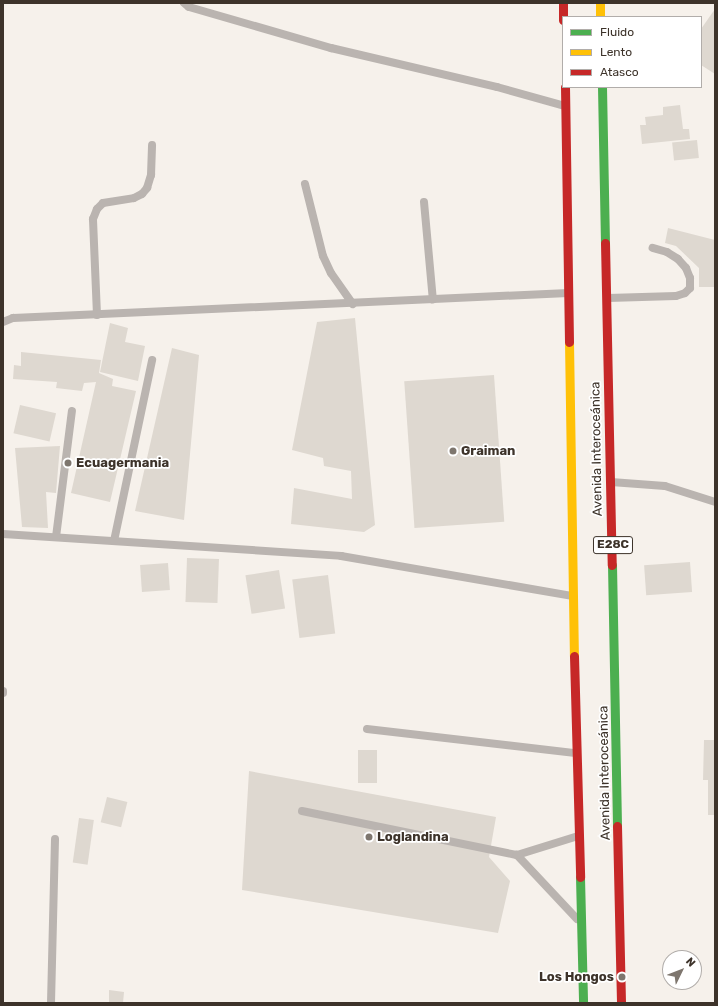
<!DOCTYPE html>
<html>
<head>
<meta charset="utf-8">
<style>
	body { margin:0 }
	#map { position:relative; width:718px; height:1006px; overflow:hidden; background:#f6f1eb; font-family:Rubik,sans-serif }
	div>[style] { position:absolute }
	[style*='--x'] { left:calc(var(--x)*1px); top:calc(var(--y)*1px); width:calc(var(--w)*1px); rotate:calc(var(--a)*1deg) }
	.building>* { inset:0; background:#ded8d0; transform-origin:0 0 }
	.lane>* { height:8px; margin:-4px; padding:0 4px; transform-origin:4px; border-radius:4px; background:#bab4b0 }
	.fast>* { height:9px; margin:-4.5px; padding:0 4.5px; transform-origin:4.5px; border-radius:4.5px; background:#4caf50 }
	.slow>* { height:9px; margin:-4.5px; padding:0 4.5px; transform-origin:4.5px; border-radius:4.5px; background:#ffc107 }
	.jam>* { height:9px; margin:-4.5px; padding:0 4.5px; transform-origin:4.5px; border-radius:4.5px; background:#c62828 }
	.dots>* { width:11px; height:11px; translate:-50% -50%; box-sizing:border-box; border:2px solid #fff; border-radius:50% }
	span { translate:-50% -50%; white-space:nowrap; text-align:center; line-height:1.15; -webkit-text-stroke:3.5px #fff; paint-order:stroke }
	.shield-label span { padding:1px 3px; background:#fff; border:1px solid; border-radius:3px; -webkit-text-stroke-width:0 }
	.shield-label { font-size:12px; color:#3d332a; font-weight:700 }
	.street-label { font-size:13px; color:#3d332a }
	.poi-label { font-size:13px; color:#3d332a; font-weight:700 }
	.left { translate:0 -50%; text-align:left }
	.right { translate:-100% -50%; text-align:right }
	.frame { position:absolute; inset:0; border:4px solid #3d332a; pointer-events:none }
	.legend { position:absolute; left:562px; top:16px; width:140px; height:72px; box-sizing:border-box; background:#fff; border:1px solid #b1adaa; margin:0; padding:5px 7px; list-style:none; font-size:12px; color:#3d332a }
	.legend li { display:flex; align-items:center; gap:8px; height:20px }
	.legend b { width:20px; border:1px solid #b1adaa }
	.north { position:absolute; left:662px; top:950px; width:40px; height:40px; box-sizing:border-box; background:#fff; border:1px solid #b1adaa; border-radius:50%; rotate:47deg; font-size:11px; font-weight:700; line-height:16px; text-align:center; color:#3d332a }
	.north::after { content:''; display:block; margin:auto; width:14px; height:18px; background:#7e766e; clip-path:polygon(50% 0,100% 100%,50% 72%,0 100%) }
</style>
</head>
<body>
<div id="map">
	<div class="building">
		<i style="clip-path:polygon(715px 9px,715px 74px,701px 65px,701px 29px)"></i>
		<i style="clip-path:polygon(680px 105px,683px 129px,689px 129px,690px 139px,642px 144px,640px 125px,646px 125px,645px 117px,663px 115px,663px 107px)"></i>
		<i style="left:697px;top:140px;width:18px;height:25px;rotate:84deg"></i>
		<i style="clip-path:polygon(668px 228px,715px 240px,715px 287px,699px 287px,699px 268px,676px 246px,665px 243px)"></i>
		<i style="clip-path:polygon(355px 318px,375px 525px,364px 532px,291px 524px,294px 488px,352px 499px,351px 471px,324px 466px,323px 458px,292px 450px,317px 322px)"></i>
		<i style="clip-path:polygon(110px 323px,128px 328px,125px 342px,145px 346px,138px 381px,100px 372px)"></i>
		<i style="clip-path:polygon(172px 348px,199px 355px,184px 520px,135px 511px)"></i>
		<i style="clip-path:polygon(21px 352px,101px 360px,99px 373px,113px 379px,112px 386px,136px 391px,110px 502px,71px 493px,96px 382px,84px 383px,82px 391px,56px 388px,57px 382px,13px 379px,14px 365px,21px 366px)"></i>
		<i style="left:494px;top:375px;width:147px;height:90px;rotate:86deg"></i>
		<i style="left:20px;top:405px;width:37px;height:29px;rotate:13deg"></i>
		<i style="clip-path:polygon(60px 446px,56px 493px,46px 492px,48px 528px,22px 527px,15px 448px)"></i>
		<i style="left:187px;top:558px;width:32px;height:44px;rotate:2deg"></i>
		<i style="left:690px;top:562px;width:30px;height:46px;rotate:86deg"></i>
		<i style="left:168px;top:563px;width:27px;height:28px;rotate:86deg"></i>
		<i style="left:279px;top:570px;width:39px;height:34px;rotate:81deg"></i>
		<i style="left:328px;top:575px;width:59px;height:36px;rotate:83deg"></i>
		<i style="clip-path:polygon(704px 740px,715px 740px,715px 815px,708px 815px,708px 780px,703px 780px)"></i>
		<i style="left:358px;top:750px;width:19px;height:33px"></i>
		<i style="clip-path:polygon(249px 771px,496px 817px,489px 857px,510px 881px,498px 933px,242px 890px)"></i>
		<i style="left:107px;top:797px;width:21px;height:26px;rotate:14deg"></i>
		<i style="left:79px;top:818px;width:15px;height:45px;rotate:8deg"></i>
		<i style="clip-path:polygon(109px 990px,124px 992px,123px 1003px,109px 1003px)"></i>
	</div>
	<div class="lane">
		<i style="--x:184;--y:3;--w:6;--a:39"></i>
		<i style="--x:189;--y:7;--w:148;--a:16.1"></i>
		<i style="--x:331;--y:48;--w:171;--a:13.2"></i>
		<i style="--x:497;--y:87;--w:71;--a:15.6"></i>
		<i style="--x:305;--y:184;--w:74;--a:76"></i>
		<i style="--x:323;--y:256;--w:19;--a:65"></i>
		<i style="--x:331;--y:273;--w:38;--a:55"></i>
		<i style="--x:424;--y:202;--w:98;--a:84.8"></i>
		<i style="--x:608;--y:298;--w:68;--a:-1.7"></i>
		<i style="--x:676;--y:296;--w:9;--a:-18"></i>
		<i style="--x:685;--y:293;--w:7;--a:-45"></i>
		<i style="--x:690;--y:288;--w:10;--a:-90"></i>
		<i style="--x:690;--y:278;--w:11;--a:-112"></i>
		<i style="--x:686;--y:268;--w:12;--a:-132"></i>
		<i style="--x:678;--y:259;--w:13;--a:-148"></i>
		<i style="--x:667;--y:252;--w:15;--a:-164"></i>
		<i style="--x:97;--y:315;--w:96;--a:-92.4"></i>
		<i style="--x:93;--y:219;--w:11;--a:-68"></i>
		<i style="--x:97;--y:209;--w:8;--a:-45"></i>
		<i style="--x:103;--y:203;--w:31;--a:-9"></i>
		<i style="--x:134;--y:198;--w:9;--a:-27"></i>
		<i style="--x:142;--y:194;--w:8;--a:-50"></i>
		<i style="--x:147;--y:188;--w:14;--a:-73"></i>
		<i style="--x:151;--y:175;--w:30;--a:-88"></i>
		<i style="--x:3;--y:322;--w:11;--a:-22"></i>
		<i style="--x:13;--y:318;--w:556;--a:-2.58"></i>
		<i style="--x:611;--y:482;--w:54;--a:4.2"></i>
		<i style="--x:665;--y:486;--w:52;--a:17.7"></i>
		<i style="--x:3;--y:534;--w:339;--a:3.7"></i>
		<i style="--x:341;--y:556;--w:234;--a:9.8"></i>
		<i style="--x:56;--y:537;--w:127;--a:-82.8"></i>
		<i style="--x:114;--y:541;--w:185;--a:-78.1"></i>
		<i style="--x:3;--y:691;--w:2;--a:90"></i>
		<i style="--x:367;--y:729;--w:210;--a:6.6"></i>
		<i style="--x:302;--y:811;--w:219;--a:11.6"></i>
		<i style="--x:577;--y:919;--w:88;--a:-133.2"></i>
		<i style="--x:517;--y:855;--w:64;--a:-17.3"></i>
		<i style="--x:51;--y:1003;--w:164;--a:-88.6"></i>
	</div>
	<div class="fast">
		<i style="--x:602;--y:87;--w:156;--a:88.9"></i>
		<i style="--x:612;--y:565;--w:261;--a:88.9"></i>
		<i style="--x:580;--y:877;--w:126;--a:88.6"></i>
	</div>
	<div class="slow">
		<i style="--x:600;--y:3;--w:14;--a:90"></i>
		<i style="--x:569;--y:342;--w:314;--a:89.1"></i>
	</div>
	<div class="jam">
		<i style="--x:563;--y:3;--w:17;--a:90"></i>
		<i style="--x:565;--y:87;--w:255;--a:89.1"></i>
		<i style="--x:605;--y:243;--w:322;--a:88.8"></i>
		<i style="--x:574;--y:656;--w:221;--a:88.4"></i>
		<i style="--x:617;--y:826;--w:177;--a:88.7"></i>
	</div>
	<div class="dots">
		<i style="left:453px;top:451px;background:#7e766e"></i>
		<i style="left:68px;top:463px;background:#7e766e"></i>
		<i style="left:369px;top:837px;background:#7e766e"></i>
		<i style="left:622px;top:977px;background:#7e766e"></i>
	</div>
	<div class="shield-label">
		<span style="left:613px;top:545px">E28C</span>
	</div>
	<div class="street-label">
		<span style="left:597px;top:449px;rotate:-91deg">Avenida Interoceánica</span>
		<span style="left:605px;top:773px;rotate:-91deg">Avenida Interoceánica</span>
	</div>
	<div class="poi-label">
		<span class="left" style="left:461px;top:451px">Graiman</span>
		<span class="left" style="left:76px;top:463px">Ecuagermania</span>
		<span class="left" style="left:377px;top:837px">Loglandina</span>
		<span class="right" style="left:614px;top:977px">Los Hongos</span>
	</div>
	<div class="frame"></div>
	<ul class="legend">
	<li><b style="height:5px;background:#4caf50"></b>Fluido</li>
	<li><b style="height:5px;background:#ffc107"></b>Lento</li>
	<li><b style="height:5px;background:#c62828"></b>Atasco</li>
	</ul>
	<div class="north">N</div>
</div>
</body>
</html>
